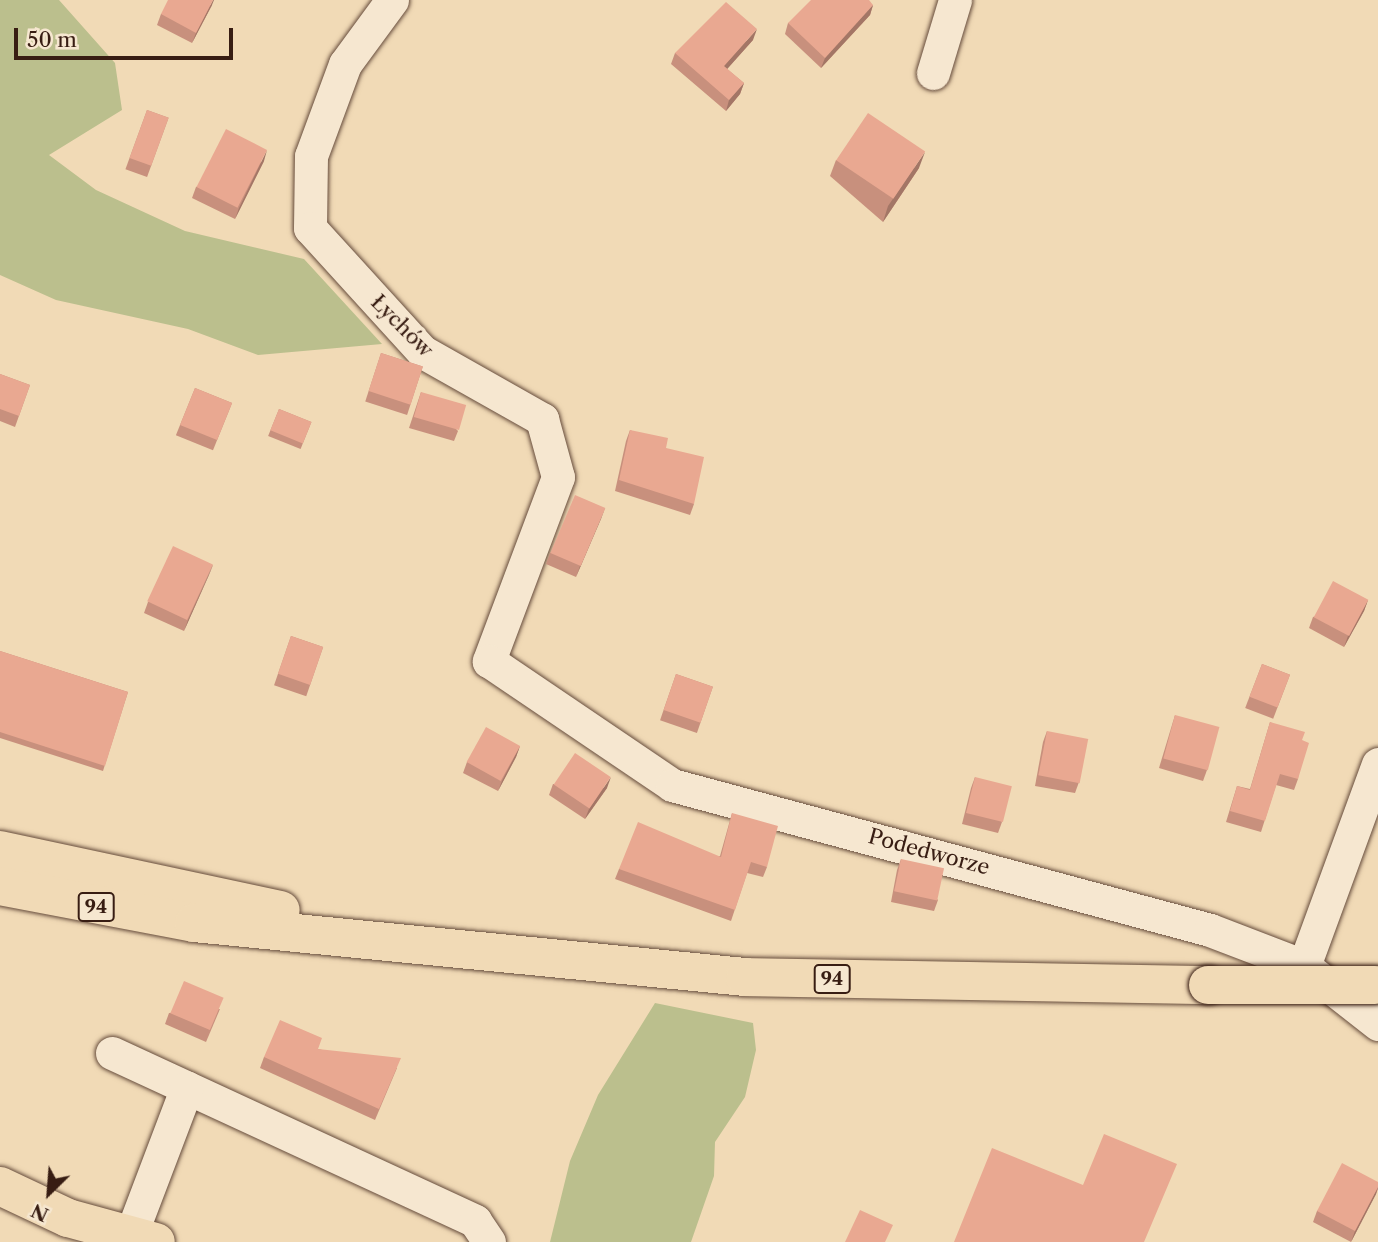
<!DOCTYPE html>
<html>
<head>
<meta charset="utf-8">
<style>
	body { margin:0 }
	#map { position:relative; width:1378px; height:1242px; overflow:hidden; background:#f1dab6; font-family:"Libre Caslon Text",serif }
	div>[style] { position:absolute }
	[style*='--x'] { left:calc(var(--x)*1px); top:calc(var(--y)*1px); width:calc(var(--w)*1px); rotate:calc(var(--a)*1deg) }
	.green>* { inset:0; background:#bbbf8d }
	.roads { filter:drop-shadow(0 0 2px #664c3c) drop-shadow(0 0 2px #664c3c) }
	.minor>* { height:33px; margin:-16.5px; padding:0 16.5px; transform-origin:16.5px; border-radius:16.5px; background:#f6e7d0 }
	.major>* { height:38px; margin:-19px; padding:0 19px; transform-origin:19px; border-radius:19px; background:#f1dab6 }
	.bridges { filter:drop-shadow(0 0 2px #381d13) drop-shadow(0 0 2px #381d13) }
	.major-bridge>* { height:38px; margin:-19px; padding:0 19px; transform-origin:19px; border-radius:19px; background:#f1dab6 }
	.wall>* { inset:0; background:#c8907d; transform-origin:0 0 }
	.shaded-wall>* { inset:0; background:#a37666 }
	.building>* { inset:0; background:#e9a891; transform-origin:0 0 }
	span { translate:-50% -50%; white-space:nowrap; text-align:center; line-height:1.15; -webkit-text-stroke:7px #f6e7d0; paint-order:stroke }
	.shield-label span { padding:2px 5px; background:#f6e7d0; border:2px solid; border-radius:5px; -webkit-text-stroke-width:0 }
	.shield-label { font-size:19px; color:#381d13; font-weight:700 }
	.street-label { font-size:21px; color:#381d13 }
	.north { position:absolute; left:14px; top:1158px; width:70px; height:70px; -webkit-text-stroke:5px #f6e7d0; paint-order:stroke; rotate:205deg; font-size:19px; font-weight:700; line-height:28px; text-align:center; color:#381d13 }
	.north::after { content:''; display:block; margin:auto; width:24px; height:32px; background:#381d13; clip-path:polygon(50% 0,100% 100%,50% 72%,0 100%) }
	.scale { position:absolute; left:14px; top:28px; width:219px; height:32px; box-sizing:border-box; border:4px solid #381d13; border-top:0; padding-left:9px; font-size:21px; line-height:24px; white-space:nowrap; color:#381d13; -webkit-text-stroke:5px #f6e7d0; paint-order:stroke }
</style>
</head>
<body>
<div id="map">
	<div class="green">
		<i style="clip-path:polygon(0 0,59px 0,115px 63px,122px 110px,49px 155px,96px 190px,185px 231px,304px 259px,382px 344px,258px 355px,188px 329px,56px 300px,0 275px)"></i>
		<i style="clip-path:polygon(655px 1003px,753px 1023px,756px 1050px,745px 1097px,715px 1142px,714px 1176px,691px 1242px,550px 1242px,570px 1161px,598px 1095px)"></i>
	</div>
	<div class="roads">
		<div class="minor">
			<i style="--x:392;--y:0;--w:79;--a:126.3"></i>
			<i style="--x:345;--y:64;--w:98;--a:110.3"></i>
			<i style="--x:311;--y:156;--w:72;--a:90.8"></i>
			<i style="--x:310;--y:228;--w:168;--a:47.7"></i>
			<i style="--x:423;--y:352;--w:137;--a:29.4"></i>
			<i style="--x:542;--y:419;--w:60;--a:74.6"></i>
			<i style="--x:558;--y:477;--w:197;--a:110.6"></i>
			<i style="--x:489;--y:661;--w:221;--a:34.1"></i>
			<i style="--x:672;--y:785;--w:557;--a:15.08"></i>
			<i style="--x:1210;--y:930;--w:101;--a:21"></i>
			<i style="--x:1304;--y:966;--w:94;--a:38.1"></i>
			<i style="--x:933;--y:73;--w:76;--a:-73.2"></i>
			<i style="--x:1304;--y:966;--w:215;--a:-69.9"></i>
			<i style="--x:112;--y:1053;--w:400;--a:24.8"></i>
			<i style="--x:475;--y:1221;--w:25;--a:56"></i>
			<i style="--x:130;--y:1237;--w:160;--a:-69.2"></i>
		</div>
		<div class="major">
			<i style="--x:0;--y:850;--w:287;--a:12.1"></i>
			<i style="--x:0;--y:886;--w:197;--a:10.8"></i>
			<i style="--x:194;--y:923;--w:554;--a:5.6"></i>
			<i style="--x:745;--y:977;--w:463;--a:1"></i>
			<i style="--x:0;--y:1186;--w:75;--a:25.2"></i>
			<i style="--x:68;--y:1218;--w:91;--a:15.3"></i>
		</div>
	</div>
	<div class="bridges">
		<div class="major-bridge">
			<i style="--x:1208;--y:985;--w:167;--a:0"></i>
		</div>
	</div>
	<div class="wall">
		<i style="clip-path:polygon(212px 5px,192px 43px,157px 25px,161px 14px)"></i>
		<i style="clip-path:polygon(873px 5px,870px 15px,821px 68px,785px 34px,788px 23px)"></i>
		<i style="clip-path:polygon(753px 40px,727px 69px,744px 83px,740px 94px,726px 111px,671px 64px,675px 53px)"></i>
		<i style="left:147px;top:110px;width:23px;height:63px;rotate:20deg"></i>
		<i style="clip-path:polygon(836px 160px,919px 168px,883px 222px,830px 176px)"></i>
		<i style="clip-path:polygon(264px 161px,235px 219px,192px 198px,196px 187px)"></i>
		<i style="left:381px;top:353px;width:44px;height:51px;rotate:18deg"></i>
		<i style="clip-path:polygon(0 374px,30px 385px,15px 427px,0 421px)"></i>
		<i style="left:195px;top:388px;width:40px;height:51px;rotate:22deg"></i>
		<i style="clip-path:polygon(421px 392px,458px 431px,454px 441px,409px 428px)"></i>
		<i style="left:279px;top:409px;width:35px;height:29px;rotate:22deg"></i>
		<i style="clip-path:polygon(630px 430px,666px 448px,694px 504px,690px 515px,615px 491px,626px 441px)"></i>
		<i style="clip-path:polygon(605px 508px,576px 577px,546px 564px,550px 553px)"></i>
		<i style="clip-path:polygon(213px 565px,184px 631px,144px 613px,148px 602px)"></i>
		<i style="clip-path:polygon(1368px 600px,1364px 611px,1344px 647px,1309px 628px,1313px 617px)"></i>
		<i style="left:291px;top:636px;width:34px;height:52px;rotate:19deg"></i>
		<i style="clip-path:polygon(0 651px,128px 692px,103px 771px,0 738px)"></i>
		<i style="left:1262px;top:664px;width:30px;height:47px;rotate:21deg"></i>
		<i style="left:676px;top:674px;width:39px;height:49px;rotate:19deg"></i>
		<i style="clip-path:polygon(1175px 715px,1207px 770px,1203px 781px,1159px 768px)"></i>
		<i style="clip-path:polygon(1270px 722px,1302px 740px,1298px 779px,1294px 790px,1276px 785px,1261px 832px,1226px 822px,1237px 786px,1250px 789px)"></i>
		<i style="clip-path:polygon(1047px 731px,1079px 782px,1075px 793px,1035px 786px,1043px 742px)"></i>
		<i style="clip-path:polygon(520px 746px,516px 757px,498px 791px,463px 773px,467px 762px)"></i>
		<i style="clip-path:polygon(975px 777px,1002px 822px,998px 833px,962px 824px,971px 788px)"></i>
		<i style="clip-path:polygon(553px 784px,607px 788px,585px 819px,549px 795px)"></i>
		<i style="clip-path:polygon(732px 813px,767px 867px,763px 877px,747px 873px,731px 921px,615px 879px,619px 869px,720px 856px)"></i>
		<i style="clip-path:polygon(901px 859px,938px 900px,934px 911px,891px 902px,897px 870px)"></i>
		<i style="clip-path:polygon(220px 1009px,206px 1042px,165px 1024px,169px 1013px)"></i>
		<i style="clip-path:polygon(318px 1049px,397px 1068px,375px 1120px,260px 1068px,264px 1057px)"></i>
		<i style="clip-path:polygon(1378px 1182px,1378px 1189px,1376px 1194px,1351px 1242px,1313px 1222px,1317px 1211px)"></i>
	</div>
	<div class="shaded-wall">
		<i style="clip-path:polygon(213px 0,214px 0,212px 5px,192px 43px,196px 33px)"></i>
		<i style="clip-path:polygon(873px 5px,870px 15px,821px 68px,825px 58px)"></i>
		<i style="clip-path:polygon(757px 29px,753px 40px,720px 77px,724px 66px)"></i>
		<i style="clip-path:polygon(744px 83px,740px 94px,726px 111px,729px 100px)"></i>
		<i style="clip-path:polygon(267px 150px,264px 161px,235px 219px,239px 208px)"></i>
		<i style="clip-path:polygon(925px 152px,919px 168px,883px 222px,888px 206px)"></i>
		<i style="clip-path:polygon(605px 508px,601px 519px,576px 577px,580px 566px)"></i>
		<i style="clip-path:polygon(213px 565px,209px 575px,184px 631px,188px 620px)"></i>
		<i style="clip-path:polygon(1368px 600px,1364px 611px,1344px 647px,1348px 636px)"></i>
		<i style="clip-path:polygon(520px 746px,516px 757px,498px 791px,502px 781px)"></i>
		<i style="clip-path:polygon(611px 777px,607px 788px,585px 819px,589px 809px)"></i>
		<i style="clip-path:polygon(1378px 1187px,1376px 1194px,1351px 1242px,1355px 1231px)"></i>
	</div>
	<div class="building">
		<i style="clip-path:polygon(168px 0,213px 0,196px 33px,161px 14px)"></i>
		<i style="clip-path:polygon(811px 0,869px 0,873px 5px,825px 58px,788px 23px)"></i>
		<i style="clip-path:polygon(726px 2px,757px 29px,724px 66px,744px 83px,729px 100px,675px 53px)"></i>
		<i style="left:147px;top:110px;width:23px;height:51px;rotate:20deg"></i>
		<i style="left:868px;top:113px;width:69px;height:57px;rotate:34deg"></i>
		<i style="left:226px;top:129px;width:46px;height:65px;rotate:27deg"></i>
		<i style="left:381px;top:353px;width:44px;height:40px;rotate:18deg"></i>
		<i style="clip-path:polygon(0 374px,30px 385px,19px 416px,0 409px)"></i>
		<i style="left:195px;top:388px;width:40px;height:40px;rotate:22deg"></i>
		<i style="left:421px;top:392px;width:47px;height:26px;rotate:16deg"></i>
		<i style="left:279px;top:409px;width:35px;height:23px;rotate:22deg"></i>
		<i style="clip-path:polygon(630px 430px,668px 438px,666px 448px,704px 457px,694px 504px,619px 480px)"></i>
		<i style="left:575px;top:495px;width:33px;height:63px;rotate:23deg"></i>
		<i style="left:173px;top:546px;width:44px;height:61px;rotate:25deg"></i>
		<i style="left:1333px;top:581px;width:40px;height:41px;rotate:28deg"></i>
		<i style="left:291px;top:636px;width:34px;height:40px;rotate:19deg"></i>
		<i style="clip-path:polygon(0 651px,128px 692px,105px 766px,0 732px)"></i>
		<i style="left:1262px;top:664px;width:30px;height:35px;rotate:21deg"></i>
		<i style="left:676px;top:674px;width:39px;height:38px;rotate:19deg"></i>
		<i style="left:1175px;top:715px;width:46px;height:45px;rotate:15deg"></i>
		<i style="clip-path:polygon(1270px 722px,1305px 732px,1302px 740px,1309px 743px,1298px 779px,1280px 774px,1265px 821px,1230px 811px,1237px 786px,1250px 790px)"></i>
		<i style="left:486px;top:727px;width:39px;height:40px;rotate:29deg"></i>
		<i style="left:1047px;top:731px;width:42px;height:45px;rotate:11deg"></i>
		<i style="left:575px;top:753px;width:43px;height:38px;rotate:34deg"></i>
		<i style="left:975px;top:777px;width:38px;height:37px;rotate:14deg"></i>
		<i style="clip-path:polygon(732px 813px,778px 826px,767px 867px,751px 862px,735px 910px,619px 869px,638px 822px,721px 857px)"></i>
		<i style="left:901px;top:859px;width:44px;height:33px;rotate:12deg"></i>
		<i style="left:184px;top:981px;width:43px;height:35px;rotate:23deg"></i>
		<i style="clip-path:polygon(280px 1020px,322px 1038px,318px 1049px,401px 1058px,379px 1109px,264px 1057px)"></i>
		<i style="clip-path:polygon(1104px 1134px,1177px 1164px,1144px 1242px,954px 1242px,992px 1148px,1083px 1185px)"></i>
		<i style="clip-path:polygon(1342px 1163px,1378px 1182px,1378px 1187px,1355px 1231px,1317px 1211px)"></i>
		<i style="clip-path:polygon(860px 1210px,893px 1225px,885px 1242px,845px 1242px)"></i>
	</div>
	<div class="shield-label">
		<span style="left:96px;top:907px">94</span>
		<span style="left:832px;top:979px">94</span>
	</div>
	<div class="street-label">
		<span style="left:402px;top:326px;rotate:45deg">Łychów</span>
		<span style="left:929px;top:852px;rotate:15deg">Podedworze</span>
	</div>
	<div class="north">N</div>
	<div class="scale">50 m</div>
</div>
</body>
</html>
